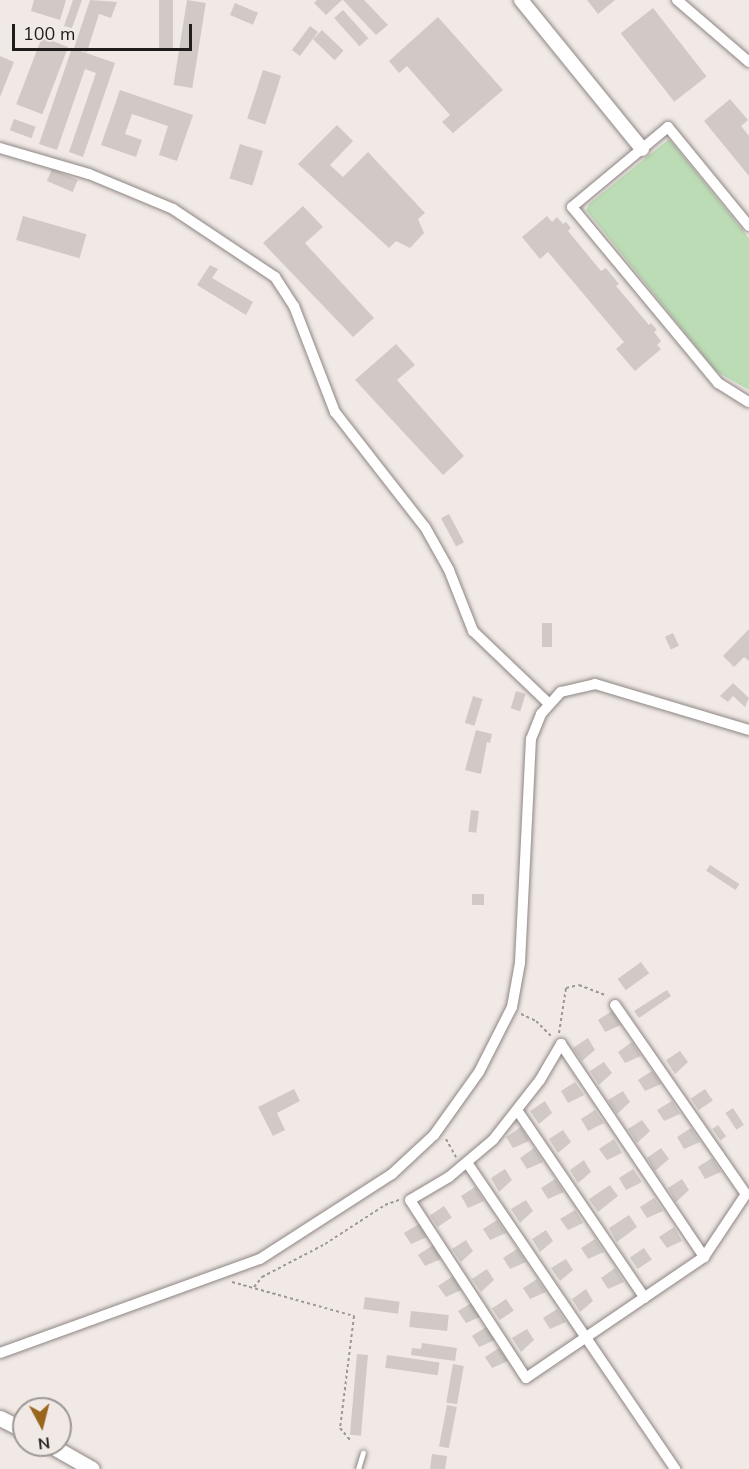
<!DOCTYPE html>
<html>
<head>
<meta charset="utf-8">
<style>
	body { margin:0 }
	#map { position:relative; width:749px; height:1469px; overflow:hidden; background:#f1e9e6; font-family:"Nunito Sans",sans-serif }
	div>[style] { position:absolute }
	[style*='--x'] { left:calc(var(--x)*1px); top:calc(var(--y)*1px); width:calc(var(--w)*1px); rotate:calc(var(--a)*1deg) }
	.green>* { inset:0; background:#bbdcb5 }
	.building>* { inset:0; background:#d1c9c6; transform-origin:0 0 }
	.path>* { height:2px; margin-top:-1px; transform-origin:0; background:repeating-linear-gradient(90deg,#9d9795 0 3px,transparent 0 6px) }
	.roads { filter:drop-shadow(0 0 2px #8d8683) drop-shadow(0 0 2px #8d8683) }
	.service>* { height:5px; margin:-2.5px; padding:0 2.5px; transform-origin:2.5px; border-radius:2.5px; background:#fff }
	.minor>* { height:10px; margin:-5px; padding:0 5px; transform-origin:5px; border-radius:5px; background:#fff }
	.tertiary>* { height:14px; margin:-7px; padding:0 7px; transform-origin:7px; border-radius:7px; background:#fff }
	.secondary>* { height:15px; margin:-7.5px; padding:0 7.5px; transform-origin:7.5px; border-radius:7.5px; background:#fff }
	span { translate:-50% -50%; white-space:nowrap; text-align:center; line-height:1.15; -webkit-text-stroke:5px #f1e9e6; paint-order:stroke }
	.north { position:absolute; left:12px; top:1397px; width:60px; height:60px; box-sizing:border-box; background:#f1e9e6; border:2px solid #9d9795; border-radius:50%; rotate:173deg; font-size:16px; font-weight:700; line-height:24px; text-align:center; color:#1f1c1b }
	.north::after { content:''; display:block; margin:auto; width:21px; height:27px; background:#9a661d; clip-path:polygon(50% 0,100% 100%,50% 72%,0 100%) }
	.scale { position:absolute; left:12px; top:24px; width:180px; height:27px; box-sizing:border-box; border:3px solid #1f1c1b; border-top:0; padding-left:8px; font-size:18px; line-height:21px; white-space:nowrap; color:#1f1c1b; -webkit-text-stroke:4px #f1e9e6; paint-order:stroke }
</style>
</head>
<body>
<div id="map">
	<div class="green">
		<i style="clip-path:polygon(669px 139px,749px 238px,749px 390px,717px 372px,586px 210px,589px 204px)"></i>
	</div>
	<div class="building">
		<i style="clip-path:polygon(34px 0,66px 0,60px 20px,31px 11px)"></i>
		<i style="clip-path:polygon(73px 0,82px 0,72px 28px,64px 26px)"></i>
		<i style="clip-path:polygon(90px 0,117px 2px,111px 18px,99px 14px,87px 52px,74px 48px)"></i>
		<i style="left:159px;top:0;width:14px;height:48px"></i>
		<i style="left:187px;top:0;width:19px;height:86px;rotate:9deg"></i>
		<i style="clip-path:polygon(317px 0,342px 0,326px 15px,314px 3px)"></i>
		<i style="clip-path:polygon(343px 0,364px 0,388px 25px,376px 35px)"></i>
		<i style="clip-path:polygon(587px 0,615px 0,598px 14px)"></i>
		<i style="left:235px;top:3px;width:25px;height:13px;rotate:23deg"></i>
		<i style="left:653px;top:8px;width:87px;height:41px;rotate:52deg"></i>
		<i style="left:343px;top:10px;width:38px;height:12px;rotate:48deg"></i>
		<i style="clip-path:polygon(438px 17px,503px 90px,453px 133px,442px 122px,450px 115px,407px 66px,399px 73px,389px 61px)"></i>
		<i style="left:310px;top:26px;width:10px;height:30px;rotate:37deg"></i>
		<i style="left:322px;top:30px;width:30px;height:13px;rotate:44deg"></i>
		<i style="left:42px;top:37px;width:28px;height:72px;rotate:21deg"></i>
		<i style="clip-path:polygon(72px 48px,115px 63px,83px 157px,69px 152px,96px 73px,85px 69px,57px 150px,39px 144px)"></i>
		<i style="clip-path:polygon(0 56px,14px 62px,0 97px)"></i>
		<i style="left:263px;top:70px;width:19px;height:51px;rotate:18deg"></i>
		<i style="clip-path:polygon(120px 90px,193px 115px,177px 161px,159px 155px,168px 126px,132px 114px,125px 134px,142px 140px,136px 157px,101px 145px)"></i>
		<i style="clip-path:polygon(730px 99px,748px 120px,741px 126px,749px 136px,749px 176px,704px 121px)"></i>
		<i style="left:14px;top:119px;width:23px;height:12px;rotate:20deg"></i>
		<i style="clip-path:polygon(337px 125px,353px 141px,330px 165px,343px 177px,368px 152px,425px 213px,418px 219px,424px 233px,410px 248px,396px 241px,389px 248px,298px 164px)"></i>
		<i style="left:240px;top:144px;width:24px;height:36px;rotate:17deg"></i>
		<i style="left:52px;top:169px;width:28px;height:13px;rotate:23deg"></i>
		<i style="clip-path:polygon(303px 206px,323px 227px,305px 243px,374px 318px,353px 337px,263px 243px)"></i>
		<i style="left:23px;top:216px;width:66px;height:25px;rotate:16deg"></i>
		<i style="clip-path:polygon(547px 216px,552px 222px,557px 217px,563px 224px,566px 222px,571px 228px,568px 231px,601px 271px,606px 268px,619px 284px,616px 286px,649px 325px,651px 323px,657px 330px,654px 332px,661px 341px,657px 345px,661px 349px,635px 371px,616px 349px,624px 342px,548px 252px,540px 259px,522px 237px)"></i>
		<i style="clip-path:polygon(210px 265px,218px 269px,212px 278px,253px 302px,246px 315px,197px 285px)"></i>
		<i style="clip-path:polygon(396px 344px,415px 365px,397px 380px,464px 456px,443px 475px,355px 380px)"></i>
		<i style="left:449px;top:514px;width:32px;height:9px;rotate:62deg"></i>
		<i style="left:542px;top:623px;width:10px;height:24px"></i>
		<i style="clip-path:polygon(749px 629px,749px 661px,744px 657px,734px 667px,723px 656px)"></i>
		<i style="left:673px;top:633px;width:14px;height:9px;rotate:65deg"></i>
		<i style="clip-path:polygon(733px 683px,749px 698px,745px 707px,733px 696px,728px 702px,720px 696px)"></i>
		<i style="left:516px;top:691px;width:10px;height:18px;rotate:17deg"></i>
		<i style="left:473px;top:696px;width:10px;height:28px;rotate:17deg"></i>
		<i style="clip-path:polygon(476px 730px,492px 734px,490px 743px,487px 742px,481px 774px,465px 770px)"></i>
		<i style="left:471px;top:810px;width:8px;height:22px;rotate:7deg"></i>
		<i style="left:710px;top:865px;width:35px;height:7px;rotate:33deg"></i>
		<i style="left:472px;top:894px;width:12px;height:11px"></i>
		<i style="left:641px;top:962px;width:14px;height:29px;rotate:54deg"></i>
		<i style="clip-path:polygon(667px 990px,671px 996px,639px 1018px,634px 1011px)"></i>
		<i style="clip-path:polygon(612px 1011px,621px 1025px,605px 1032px,598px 1020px)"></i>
		<i style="clip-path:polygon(588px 1038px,595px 1050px,582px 1061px,573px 1048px)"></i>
		<i style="clip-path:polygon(632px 1042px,641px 1056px,625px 1063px,618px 1052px)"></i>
		<i style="clip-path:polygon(680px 1051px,688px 1062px,675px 1074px,666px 1060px)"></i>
		<i style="clip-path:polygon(604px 1062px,612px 1073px,599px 1085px,590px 1071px)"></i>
		<i style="clip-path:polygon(652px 1071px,661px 1084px,645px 1091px,638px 1080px)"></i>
		<i style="clip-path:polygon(575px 1082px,584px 1095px,568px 1103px,561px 1091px)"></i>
		<i style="clip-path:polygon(294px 1089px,300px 1101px,277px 1113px,285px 1130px,273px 1136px,258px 1107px)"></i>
		<i style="left:705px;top:1089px;width:14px;height:17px;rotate:56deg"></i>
		<i style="clip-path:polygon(623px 1091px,630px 1102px,617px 1114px,608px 1100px)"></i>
		<i style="clip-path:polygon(545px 1101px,552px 1113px,539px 1124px,530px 1111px)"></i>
		<i style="clip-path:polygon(672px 1101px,680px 1114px,664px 1121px,657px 1110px)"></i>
		<i style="left:733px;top:1108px;width:20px;height:9px;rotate:57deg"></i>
		<i style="clip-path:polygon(595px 1110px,604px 1123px,588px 1131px,581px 1119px)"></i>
		<i style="clip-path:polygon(642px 1120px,650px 1131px,637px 1143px,628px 1129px)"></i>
		<i style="left:718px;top:1125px;width:14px;height:7px;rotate:54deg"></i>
		<i style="clip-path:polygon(521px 1127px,529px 1141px,513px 1148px,506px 1137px)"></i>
		<i style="clip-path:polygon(691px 1128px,700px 1142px,684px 1149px,677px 1137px)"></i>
		<i style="clip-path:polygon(563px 1130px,571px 1142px,558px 1153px,549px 1139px)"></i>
		<i style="clip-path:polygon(614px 1139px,622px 1153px,607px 1160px,599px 1149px)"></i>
		<i style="clip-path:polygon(534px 1148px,543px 1162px,527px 1169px,520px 1158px)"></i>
		<i style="clip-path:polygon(661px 1148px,669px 1159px,655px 1171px,647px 1158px)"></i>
		<i style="clip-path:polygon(712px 1158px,721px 1172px,705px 1179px,698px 1167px)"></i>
		<i style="clip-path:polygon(584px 1160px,591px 1172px,578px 1183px,570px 1170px)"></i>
		<i style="clip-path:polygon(505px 1169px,512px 1180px,499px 1192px,491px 1178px)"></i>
		<i style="clip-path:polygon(633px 1169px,642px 1182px,626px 1190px,619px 1178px)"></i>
		<i style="clip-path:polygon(555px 1179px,564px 1192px,548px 1199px,541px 1188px)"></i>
		<i style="clip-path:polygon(682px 1179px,689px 1190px,676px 1202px,668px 1188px)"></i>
		<i style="clip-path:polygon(610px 1185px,618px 1196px,598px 1212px,589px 1199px)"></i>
		<i style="clip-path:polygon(475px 1187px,484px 1201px,468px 1208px,461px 1196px)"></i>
		<i style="clip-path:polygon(654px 1198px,663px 1211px,647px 1218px,640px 1207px)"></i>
		<i style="clip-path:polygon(526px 1200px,533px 1211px,520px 1223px,511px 1209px)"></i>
		<i style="left:444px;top:1206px;width:14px;height:17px;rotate:56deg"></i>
		<i style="clip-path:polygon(575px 1210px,583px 1223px,568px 1230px,560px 1219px)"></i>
		<i style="clip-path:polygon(629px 1215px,637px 1227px,617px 1242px,609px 1228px)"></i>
		<i style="clip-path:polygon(497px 1220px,506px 1233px,490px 1240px,483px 1229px)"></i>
		<i style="clip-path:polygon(419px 1224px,427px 1237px,411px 1244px,404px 1233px)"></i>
		<i style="clip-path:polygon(674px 1227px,682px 1241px,667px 1248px,659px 1237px)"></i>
		<i style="clip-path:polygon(546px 1230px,553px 1241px,540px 1252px,532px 1239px)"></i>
		<i style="clip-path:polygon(595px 1239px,604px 1252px,588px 1259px,581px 1248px)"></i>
		<i style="clip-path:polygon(466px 1240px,473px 1251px,461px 1262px,452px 1249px)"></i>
		<i style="clip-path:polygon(433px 1245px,441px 1259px,425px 1266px,418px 1255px)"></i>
		<i style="left:644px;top:1248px;width:14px;height:17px;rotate:56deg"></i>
		<i style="clip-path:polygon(517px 1249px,526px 1262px,510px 1269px,503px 1258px)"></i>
		<i style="clip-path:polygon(566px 1259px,573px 1270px,560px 1281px,551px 1268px)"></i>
		<i style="clip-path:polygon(615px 1268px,624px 1282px,608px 1289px,601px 1278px)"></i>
		<i style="clip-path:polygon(487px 1269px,494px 1280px,481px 1292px,472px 1279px)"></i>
		<i style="clip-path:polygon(453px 1276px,461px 1290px,446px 1297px,438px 1286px)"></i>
		<i style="clip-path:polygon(537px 1279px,546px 1292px,530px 1299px,523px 1288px)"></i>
		<i style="clip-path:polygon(586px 1289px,593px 1301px,580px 1312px,572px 1299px)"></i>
		<i style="left:365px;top:1297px;width:35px;height:12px;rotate:8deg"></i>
		<i style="left:506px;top:1299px;width:14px;height:17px;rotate:56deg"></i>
		<i style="clip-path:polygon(473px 1302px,482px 1316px,466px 1323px,458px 1311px)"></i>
		<i style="clip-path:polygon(557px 1309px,566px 1322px,550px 1329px,543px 1318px)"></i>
		<i style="left:411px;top:1311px;width:38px;height:16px;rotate:6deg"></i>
		<i style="clip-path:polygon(486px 1327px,495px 1340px,479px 1347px,472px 1336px)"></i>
		<i style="clip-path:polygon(527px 1329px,534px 1340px,521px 1352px,512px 1338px)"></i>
		<i style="clip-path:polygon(422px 1343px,457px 1348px,455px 1361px,411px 1355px,412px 1348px,421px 1349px)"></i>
		<i style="clip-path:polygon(499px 1348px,508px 1361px,492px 1368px,485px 1357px)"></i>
		<i style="left:357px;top:1354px;width:11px;height:81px;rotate:5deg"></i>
		<i style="left:387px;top:1355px;width:53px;height:13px;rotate:8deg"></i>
		<i style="left:453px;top:1364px;width:11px;height:39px;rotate:10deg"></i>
		<i style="left:447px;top:1405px;width:10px;height:42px;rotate:11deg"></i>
		<i style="clip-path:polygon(432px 1454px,447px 1456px,445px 1469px,430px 1469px)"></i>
	</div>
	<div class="path">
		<i style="--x:521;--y:1014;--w:17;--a:25"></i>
		<i style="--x:536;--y:1021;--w:23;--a:45"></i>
		<i style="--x:559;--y:1033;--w:46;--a:-81.2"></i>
		<i style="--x:566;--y:988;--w:13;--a:-13"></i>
		<i style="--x:579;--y:985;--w:30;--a:21"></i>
		<i style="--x:446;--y:1139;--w:21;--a:61"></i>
		<i style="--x:232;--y:1282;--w:127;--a:15.6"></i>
		<i style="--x:354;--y:1316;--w:113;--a:97.1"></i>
		<i style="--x:340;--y:1428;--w:16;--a:50"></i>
		<i style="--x:254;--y:1287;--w:13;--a:-51"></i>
		<i style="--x:262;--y:1277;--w:71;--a:-27.6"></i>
		<i style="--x:325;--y:1244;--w:72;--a:-33"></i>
		<i style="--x:385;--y:1205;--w:15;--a:-20"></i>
	</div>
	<div class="roads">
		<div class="service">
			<i style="--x:358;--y:1469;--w:17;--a:-73"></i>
		</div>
		<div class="minor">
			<i style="--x:677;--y:0;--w:95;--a:40.7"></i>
			<i style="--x:0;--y:148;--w:93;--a:16.3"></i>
			<i style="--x:89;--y:174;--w:91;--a:22.6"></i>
			<i style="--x:173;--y:209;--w:123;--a:33.7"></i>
			<i style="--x:275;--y:277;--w:35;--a:57"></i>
			<i style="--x:294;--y:306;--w:114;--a:68.9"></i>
			<i style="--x:335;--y:412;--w:146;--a:52"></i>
			<i style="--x:425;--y:527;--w:49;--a:60.8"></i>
			<i style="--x:449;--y:570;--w:66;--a:68.5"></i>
			<i style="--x:473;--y:631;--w:104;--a:43.8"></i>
			<i style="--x:749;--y:226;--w:128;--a:-129.3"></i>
			<i style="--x:668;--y:127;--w:125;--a:140.2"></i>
			<i style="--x:572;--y:207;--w:229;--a:50.3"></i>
			<i style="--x:718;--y:383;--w:36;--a:32"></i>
			<i style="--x:615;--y:1005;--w:230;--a:55.3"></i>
			<i style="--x:746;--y:1194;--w:76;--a:123.7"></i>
			<i style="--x:704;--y:1257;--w:215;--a:145.8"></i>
			<i style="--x:526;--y:1378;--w:212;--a:-123.1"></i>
			<i style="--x:410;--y:1200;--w:45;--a:-30.5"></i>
			<i style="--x:449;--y:1177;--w:57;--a:-40.1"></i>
			<i style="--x:493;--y:1140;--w:76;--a:-51.9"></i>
			<i style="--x:540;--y:1080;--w:42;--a:-59.7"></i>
			<i style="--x:561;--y:1044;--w:257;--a:56.1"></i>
			<i style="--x:517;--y:1110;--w:227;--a:55.8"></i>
			<i style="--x:468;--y:1164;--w:369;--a:55.8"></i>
			<i style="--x:0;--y:1353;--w:276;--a:-19.9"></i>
			<i style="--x:260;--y:1259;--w:157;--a:-32.8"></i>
			<i style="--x:392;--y:1174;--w:57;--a:-42.9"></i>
			<i style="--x:434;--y:1135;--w:77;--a:-54.5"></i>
			<i style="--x:479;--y:1072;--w:73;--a:-63.1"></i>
			<i style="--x:512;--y:1007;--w:45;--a:-79.7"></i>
			<i style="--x:520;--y:963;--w:224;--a:-87.2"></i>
			<i style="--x:531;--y:739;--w:27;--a:-68"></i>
			<i style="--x:541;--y:714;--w:30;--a:-48"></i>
			<i style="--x:561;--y:692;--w:35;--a:-13"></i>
			<i style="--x:595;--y:684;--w:161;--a:16.6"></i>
		</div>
		<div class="tertiary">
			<i style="--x:521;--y:0;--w:192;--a:50.9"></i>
		</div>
		<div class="secondary">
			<i style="--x:0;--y:1418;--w:27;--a:27"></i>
			<i style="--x:50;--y:1445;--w:48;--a:29.7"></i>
		</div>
	</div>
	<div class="north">N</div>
	<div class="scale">100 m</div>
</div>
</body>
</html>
